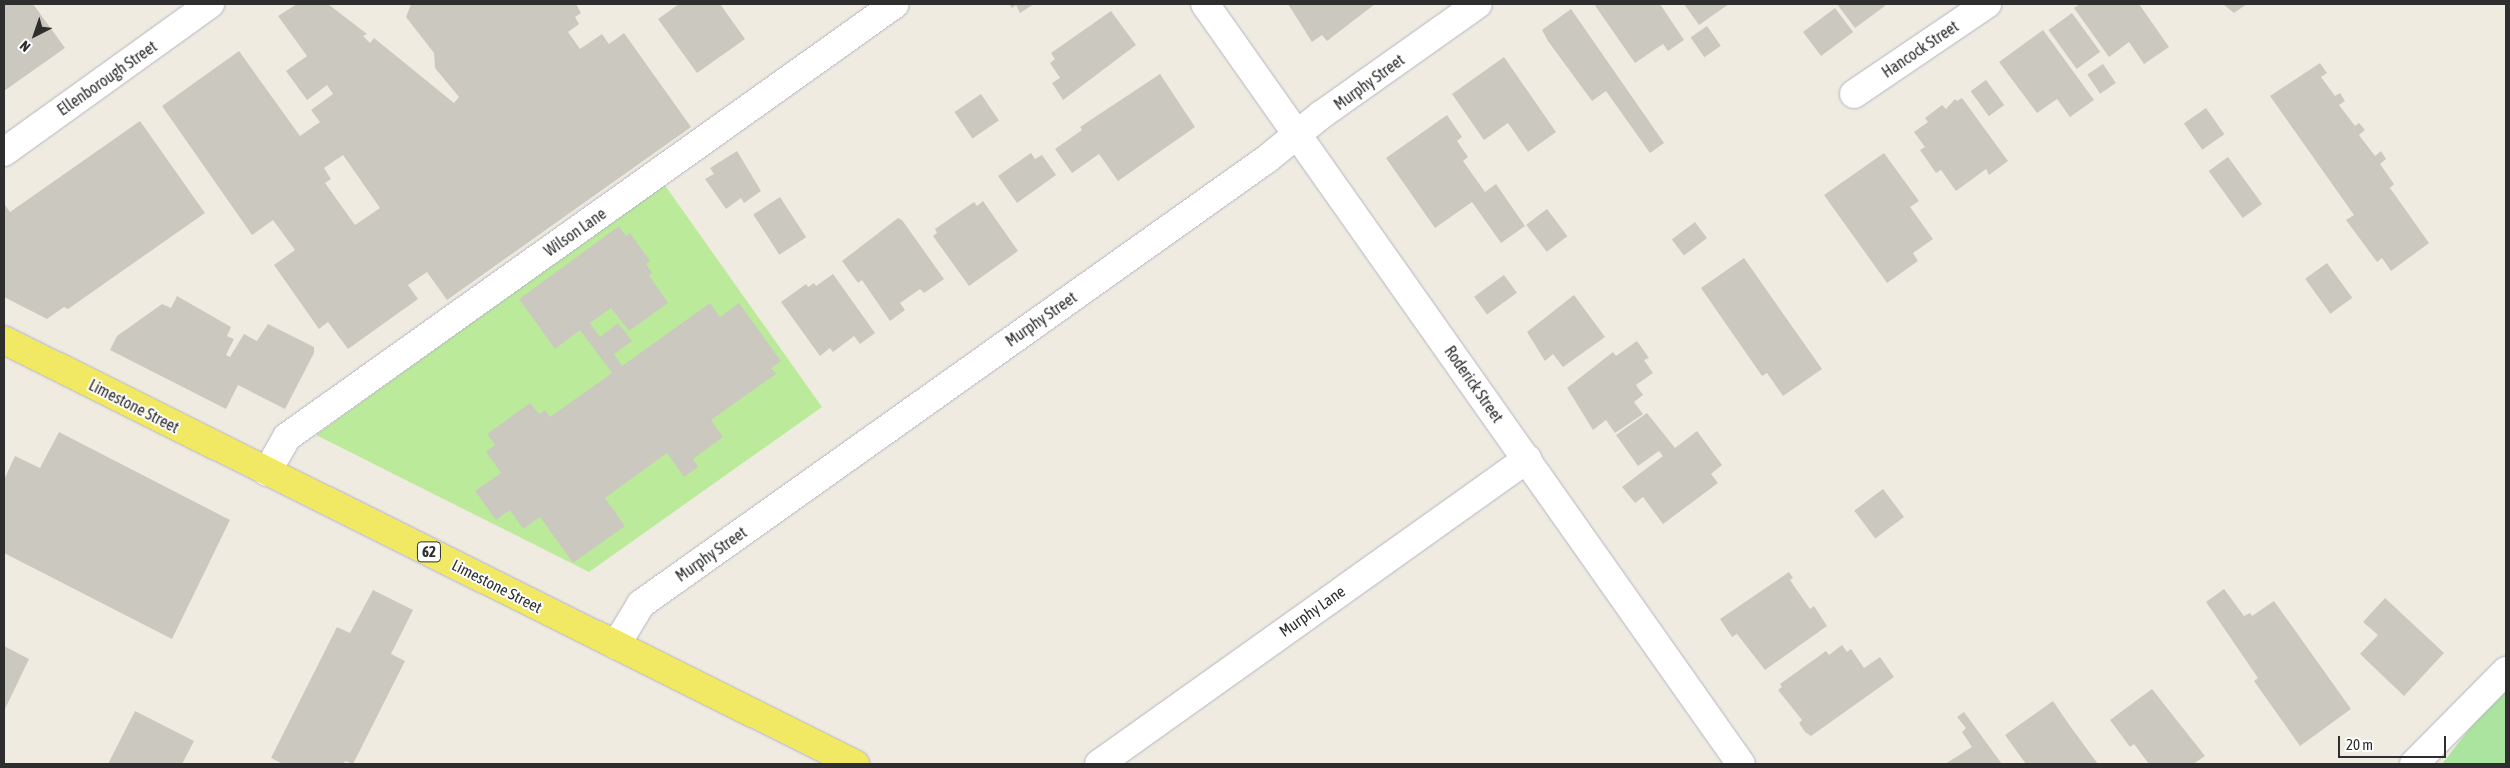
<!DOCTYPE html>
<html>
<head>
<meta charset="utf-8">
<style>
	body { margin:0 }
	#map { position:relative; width:2510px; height:768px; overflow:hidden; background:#efebe1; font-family:"Asap Condensed",sans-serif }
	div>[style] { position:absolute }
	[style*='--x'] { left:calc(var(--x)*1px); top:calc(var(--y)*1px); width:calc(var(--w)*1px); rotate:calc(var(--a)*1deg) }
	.green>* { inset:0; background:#aae49e }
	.pitch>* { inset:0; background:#bbeb9a }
	.building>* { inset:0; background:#cbc9bf; transform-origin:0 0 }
	.roads { filter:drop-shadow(0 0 1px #b4b4c1) drop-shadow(0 0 1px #b4b4c1) }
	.street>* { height:28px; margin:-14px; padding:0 14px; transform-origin:14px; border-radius:14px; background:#fff }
	.secondary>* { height:28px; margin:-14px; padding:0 14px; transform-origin:14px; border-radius:14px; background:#fff }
	.primary>* { height:28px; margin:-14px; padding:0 14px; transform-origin:14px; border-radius:14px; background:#f1e964 }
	span { translate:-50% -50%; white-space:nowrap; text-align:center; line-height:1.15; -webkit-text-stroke:4px #fff; paint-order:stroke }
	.shield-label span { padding:1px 4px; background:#fff; border:1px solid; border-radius:4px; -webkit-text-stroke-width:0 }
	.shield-label { font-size:15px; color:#2e2e2e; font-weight:700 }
	.street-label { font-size:16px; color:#2e2e2e }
	.frame { position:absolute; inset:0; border:5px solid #2e2e2e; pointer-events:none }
	.north { position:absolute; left:10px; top:10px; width:50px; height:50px; -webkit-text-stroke:4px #fff; paint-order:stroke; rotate:221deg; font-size:14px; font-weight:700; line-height:20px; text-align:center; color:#2e2e2e }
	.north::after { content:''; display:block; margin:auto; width:18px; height:22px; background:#2e2e2e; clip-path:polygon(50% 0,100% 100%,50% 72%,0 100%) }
	.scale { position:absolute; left:2338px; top:736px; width:108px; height:22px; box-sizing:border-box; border:2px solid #2e2e2e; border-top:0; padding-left:6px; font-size:15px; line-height:18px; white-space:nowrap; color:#2e2e2e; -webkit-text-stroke:4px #fff; paint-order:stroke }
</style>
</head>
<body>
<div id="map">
	<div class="green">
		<i style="clip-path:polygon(2506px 690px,2506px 764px,2442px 764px,2470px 728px)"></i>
	</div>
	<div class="pitch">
		<i style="clip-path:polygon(664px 184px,822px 407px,589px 572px,316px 435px)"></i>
	</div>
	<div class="building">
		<i style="clip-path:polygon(4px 4px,33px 4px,65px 48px,4px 91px)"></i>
		<i style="clip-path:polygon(evenodd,297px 4px,328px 4px,367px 34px,363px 36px,370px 43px,374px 38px,454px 103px,459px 97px,435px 68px,434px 53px,406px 17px,411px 4px,576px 4px,581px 13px,575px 17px,579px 24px,568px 32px,580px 49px,602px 34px,609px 44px,624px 33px,691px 127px,447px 300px,427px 272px,408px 285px,418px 299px,348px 349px,328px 322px,319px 329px,274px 265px,295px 250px,273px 220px,252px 235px,162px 106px,239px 51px,300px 136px,320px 122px,311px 110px,333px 94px,327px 85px,307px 100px,286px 71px,307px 56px,278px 16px,297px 4px,343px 155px,380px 208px,355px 225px,325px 183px,331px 179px,324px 168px,343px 155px)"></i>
		<i style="clip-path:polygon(679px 4px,720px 4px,745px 39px,697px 73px,658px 19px)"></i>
		<i style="clip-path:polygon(1009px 4px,1034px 4px,1020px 13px,1016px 5px,1012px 8px)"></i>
		<i style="clip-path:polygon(1288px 4px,1375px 4px,1327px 41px,1322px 35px,1312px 42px)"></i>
		<i style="clip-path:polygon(1594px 4px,1660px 4px,1684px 40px,1668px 51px,1663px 44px,1635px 63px)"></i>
		<i style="clip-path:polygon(1684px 4px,1729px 4px,1699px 25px)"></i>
		<i style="clip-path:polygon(1837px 4px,1883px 4px,1885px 6px,1855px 28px)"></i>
		<i style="clip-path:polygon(2080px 4px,2139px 4px,2169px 47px,2144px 64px,2129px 42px,2109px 57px,2074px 8px)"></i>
		<i style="clip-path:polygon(2223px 4px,2247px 4px,2234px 13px)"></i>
		<i style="left:1835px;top:8px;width:30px;height:40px;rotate:53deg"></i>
		<i style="clip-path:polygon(1571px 9px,1664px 143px,1650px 153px,1606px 91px,1592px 101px,1548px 41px,1542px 30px)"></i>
		<i style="clip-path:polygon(1111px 11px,1136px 45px,1063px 100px,1052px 83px,1060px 78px,1050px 63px,1055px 59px,1051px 53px)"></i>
		<i style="left:2072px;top:13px;width:48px;height:29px;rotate:54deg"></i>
		<i style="left:1707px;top:26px;width:24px;height:20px;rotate:55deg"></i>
		<i style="clip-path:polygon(2043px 30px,2094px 100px,2070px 117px,2057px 99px,2037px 113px,1999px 62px)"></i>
		<i style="clip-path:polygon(1504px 57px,1556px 132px,1528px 152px,1508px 123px,1484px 140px,1452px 94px)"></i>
		<i style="clip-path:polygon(2320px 63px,2327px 73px,2321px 77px,2335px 96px,2340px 93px,2345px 101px,2339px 105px,2355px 126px,2359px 123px,2365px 130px,2359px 135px,2375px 156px,2381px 151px,2386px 159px,2380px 164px,2394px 184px,2390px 188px,2429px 243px,2391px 271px,2382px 258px,2377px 262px,2346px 220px,2354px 215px,2270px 96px)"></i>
		<i style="left:2103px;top:64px;width:23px;height:19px;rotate:56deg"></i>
		<i style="clip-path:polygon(1160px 74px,1195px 127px,1118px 181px,1099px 154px,1072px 173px,1055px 149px,1082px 130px,1080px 127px)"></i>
		<i style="left:1986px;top:80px;width:31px;height:19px;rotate:54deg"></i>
		<i style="left:981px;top:94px;width:32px;height:32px;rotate:56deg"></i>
		<i style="clip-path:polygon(1962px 98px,2008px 161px,1989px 175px,1986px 169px,1956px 191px,1941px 170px,1936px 173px,1920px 150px,1925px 147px,1914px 132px,1928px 122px,1925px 118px,1942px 105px,1946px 109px,1955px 99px,1957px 101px)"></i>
		<i style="left:2206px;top:108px;width:32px;height:27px;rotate:55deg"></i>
		<i style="clip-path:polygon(1447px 115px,1462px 137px,1457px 141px,1468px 157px,1463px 161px,1485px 192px,1496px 184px,1525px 226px,1501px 243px,1472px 202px,1435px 228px,1386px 158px)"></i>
		<i style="clip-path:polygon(140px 121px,205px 213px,68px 309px,64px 307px,47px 319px,4px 297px,4px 204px,10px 212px)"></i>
		<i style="clip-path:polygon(737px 151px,761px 191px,744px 203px,741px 198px,726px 209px,705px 179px,714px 174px,710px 168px)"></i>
		<i style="clip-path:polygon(1031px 153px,1035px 159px,1042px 155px,1056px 175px,1017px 203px,998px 176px)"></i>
		<i style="clip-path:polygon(1884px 153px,1919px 201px,1910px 207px,1933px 239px,1913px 253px,1918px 261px,1887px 283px,1824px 195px)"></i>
		<i style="left:2228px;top:157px;width:58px;height:24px;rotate:54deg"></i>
		<i style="left:780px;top:197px;width:48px;height:32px;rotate:57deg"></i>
		<i style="clip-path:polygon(983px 201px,1018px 251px,969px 286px,933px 236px,937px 233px,935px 229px,974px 202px,977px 206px)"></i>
		<i style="left:1547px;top:209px;width:34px;height:26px;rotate:53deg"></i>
		<i style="clip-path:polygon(898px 218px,902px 220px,944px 279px,924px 293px,920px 289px,900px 303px,905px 310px,890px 321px,862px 280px,858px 283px,842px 261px)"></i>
		<i style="left:1695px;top:222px;width:20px;height:29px;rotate:53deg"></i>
		<i style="clip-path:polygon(619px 226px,626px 236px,630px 233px,650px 261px,646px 264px,652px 273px,649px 275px,668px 303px,629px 331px,611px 308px,590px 323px,600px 337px,618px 323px,632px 341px,614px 354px,622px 366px,710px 303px,720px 317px,739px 303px,781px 361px,771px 368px,776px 374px,711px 420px,723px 437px,693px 459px,698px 467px,684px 477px,667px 453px,605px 498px,625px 526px,573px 563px,540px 517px,523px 529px,510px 510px,496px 520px,475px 491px,501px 473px,486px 452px,495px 445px,487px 434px,530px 403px,539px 414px,545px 410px,550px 417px,612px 373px,580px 330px,555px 349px,519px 299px)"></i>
		<i style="clip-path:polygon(1744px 258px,1822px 369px,1783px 396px,1767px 373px,1762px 376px,1701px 288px)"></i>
		<i style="left:2327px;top:263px;width:43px;height:27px;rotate:54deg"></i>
		<i style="clip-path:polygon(833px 274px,875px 333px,860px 344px,854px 336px,833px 352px,830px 348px,820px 356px,781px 302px,806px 284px,808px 287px,814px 283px,816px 286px)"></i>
		<i style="left:1504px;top:275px;width:22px;height:37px;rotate:54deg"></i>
		<i style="clip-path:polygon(1574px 295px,1605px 337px,1563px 367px,1553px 354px,1545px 361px,1527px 332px)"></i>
		<i style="clip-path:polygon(177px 296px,231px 327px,227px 336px,234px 339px,226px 355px,230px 357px,244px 334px,257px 341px,268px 324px,314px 347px,314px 353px,285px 409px,238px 385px,226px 409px,110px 350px,117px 336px,162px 304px,171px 308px)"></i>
		<i style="clip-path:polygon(1637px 341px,1649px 358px,1644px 360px,1653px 373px,1636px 385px,1643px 395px,1634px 402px,1643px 414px,1615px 433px,1606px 420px,1593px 430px,1567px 388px,1613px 352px,1616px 356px)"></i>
		<i style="clip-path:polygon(1647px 413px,1675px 448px,1697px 431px,1722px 465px,1711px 474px,1718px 483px,1663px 524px,1643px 497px,1635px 503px,1622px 487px,1663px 456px,1659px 451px,1638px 466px,1616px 435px)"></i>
		<i style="clip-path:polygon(59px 432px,230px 520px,172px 639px,4px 553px,4px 480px,15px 456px,40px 468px)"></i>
		<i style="left:1883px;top:489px;width:35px;height:36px;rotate:53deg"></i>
		<i style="clip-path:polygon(1789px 572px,1793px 578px,1790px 580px,1810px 609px,1814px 606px,1827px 626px,1765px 670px,1737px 634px,1732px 637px,1720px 619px)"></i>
		<i style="clip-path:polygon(2224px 589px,2244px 616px,2250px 613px,2252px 616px,2274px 601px,2351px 709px,2300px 746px,2254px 681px,2258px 678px,2206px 602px)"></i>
		<i style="clip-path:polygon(373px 590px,413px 610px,391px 654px,405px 661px,353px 764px,345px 761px,344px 764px,283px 764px,271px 758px,337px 627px,350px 633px)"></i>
		<i style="clip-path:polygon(2385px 598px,2444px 653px,2404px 696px,2360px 654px,2378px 635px,2363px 622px)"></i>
		<i style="clip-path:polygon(1842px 645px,1847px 652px,1851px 649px,1864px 668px,1880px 657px,1894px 677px,1811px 736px,1805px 732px,1799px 723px,1802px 720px,1778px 690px,1782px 687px,1780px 684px,1826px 651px,1829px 655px)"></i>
		<i style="clip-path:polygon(4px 646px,29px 659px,4px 711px)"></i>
		<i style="clip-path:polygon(2152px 689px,2205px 756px,2193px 764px,2149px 764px,2134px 744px,2130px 747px,2110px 720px)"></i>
		<i style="clip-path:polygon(2053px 701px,2070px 726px,2098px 764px,2026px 764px,2005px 735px)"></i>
		<i style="clip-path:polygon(135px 711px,194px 741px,182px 764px,108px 764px)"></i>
		<i style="clip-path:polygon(1964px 712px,2002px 764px,1945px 764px,1972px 747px,1962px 732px,1966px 728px,1957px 717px)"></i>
	</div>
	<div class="roads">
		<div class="street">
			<i style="--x:1854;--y:94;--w:161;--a:-34.1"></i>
			<i style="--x:267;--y:472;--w:40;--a:-60.3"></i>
			<i style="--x:287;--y:437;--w:746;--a:-35.46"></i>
			<i style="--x:616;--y:645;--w:48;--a:-58.6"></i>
			<i style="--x:641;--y:604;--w:768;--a:-35.41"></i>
			<i style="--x:1267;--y:159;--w:70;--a:-39.2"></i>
			<i style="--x:1321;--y:115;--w:192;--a:-35.3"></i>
			<i style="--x:1099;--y:764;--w:526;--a:-35.47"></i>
			<i style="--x:2414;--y:764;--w:131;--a:-45.3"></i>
		</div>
		<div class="secondary">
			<i style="--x:1205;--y:4;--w:930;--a:54.81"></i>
			<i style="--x:4;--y:152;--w:254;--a:-35.7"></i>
		</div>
		<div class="primary">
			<i style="--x:4;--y:340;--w:951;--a:26.48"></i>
		</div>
	</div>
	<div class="shield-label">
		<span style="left:429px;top:552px">62</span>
	</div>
	<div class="street-label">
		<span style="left:1920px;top:49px;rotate:-34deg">Hancock Street</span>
		<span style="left:107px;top:78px;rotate:-35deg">Ellenborough Street</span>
		<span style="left:1369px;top:82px;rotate:-36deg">Murphy Street</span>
		<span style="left:575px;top:232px;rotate:-35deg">Wilson Lane</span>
		<span style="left:1041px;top:319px;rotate:-35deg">Murphy Street</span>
		<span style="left:1474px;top:384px;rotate:55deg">Roderick Street</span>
		<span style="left:134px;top:406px;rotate:27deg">Limestone Street</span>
		<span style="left:711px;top:554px;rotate:-35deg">Murphy Street</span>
		<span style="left:497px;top:586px;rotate:27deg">Limestone Street</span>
		<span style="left:1312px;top:611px;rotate:-35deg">Murphy Lane</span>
	</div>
	<div class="frame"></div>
	<div class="north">N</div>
	<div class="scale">20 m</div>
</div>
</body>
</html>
